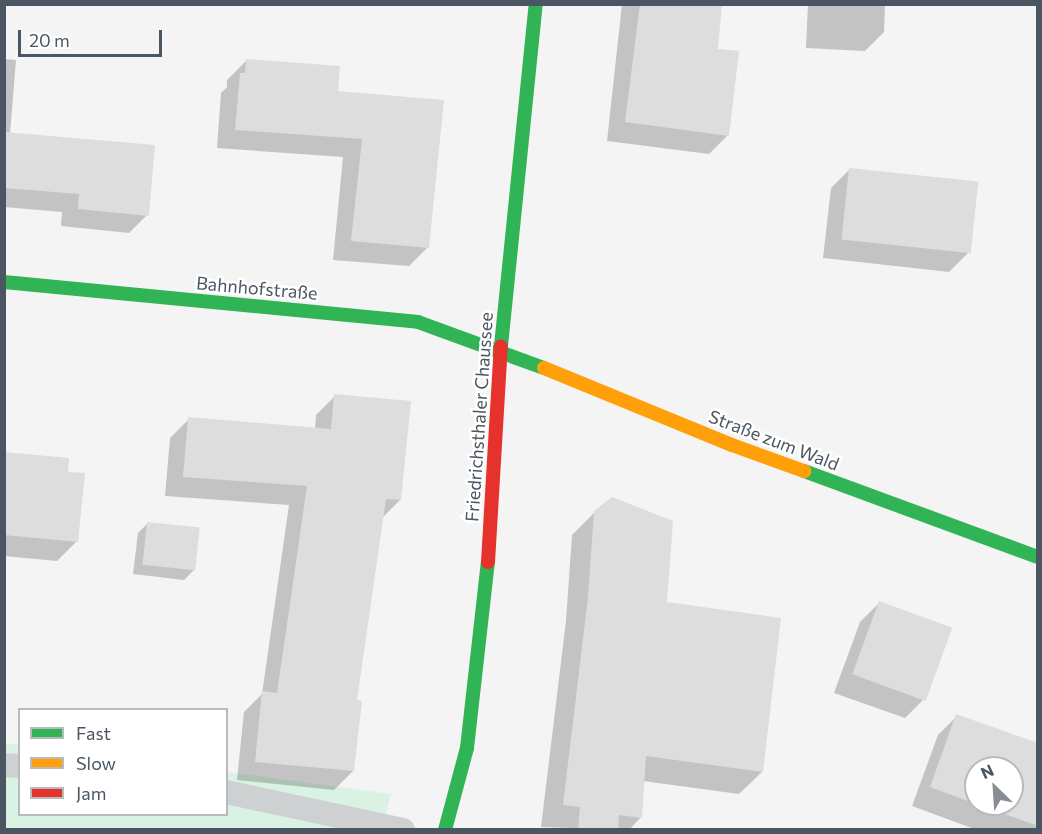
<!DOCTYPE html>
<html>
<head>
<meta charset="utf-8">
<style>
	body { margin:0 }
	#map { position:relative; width:1042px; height:834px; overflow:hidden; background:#f4f4f4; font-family:Commissioner,sans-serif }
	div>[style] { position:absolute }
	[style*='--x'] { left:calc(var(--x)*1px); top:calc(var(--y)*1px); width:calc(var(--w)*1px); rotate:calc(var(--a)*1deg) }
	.green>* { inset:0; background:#d9f2e3 }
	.shadow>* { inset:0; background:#0003 }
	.building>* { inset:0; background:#ddddde; transform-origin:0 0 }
	.lane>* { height:24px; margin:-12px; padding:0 12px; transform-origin:12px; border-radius:12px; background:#ced0d2 }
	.fast>* { height:14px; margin:-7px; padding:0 7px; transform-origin:7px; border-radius:7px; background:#30b455 }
	.slow>* { height:14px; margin:-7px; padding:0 7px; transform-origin:7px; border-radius:7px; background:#ff9f0a }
	.jam>* { height:14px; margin:-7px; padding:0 7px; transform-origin:7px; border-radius:7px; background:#e5322d }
	span { translate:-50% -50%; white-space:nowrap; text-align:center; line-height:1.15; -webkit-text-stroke:5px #fff; paint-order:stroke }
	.street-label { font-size:18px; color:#4a5661 }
	.frame { position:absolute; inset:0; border:6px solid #4a5661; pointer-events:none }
	.legend { position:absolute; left:18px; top:708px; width:210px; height:108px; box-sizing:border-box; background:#fff; border:2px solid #b7bbc0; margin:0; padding:8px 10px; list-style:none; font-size:18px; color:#4a5661 }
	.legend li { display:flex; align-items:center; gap:12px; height:30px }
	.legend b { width:30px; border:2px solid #b7bbc0 }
	.north { position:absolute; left:964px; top:756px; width:60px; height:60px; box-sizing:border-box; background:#fff; border:2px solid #b7bbc0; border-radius:50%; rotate:335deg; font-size:16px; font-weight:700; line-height:24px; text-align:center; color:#4a5661 }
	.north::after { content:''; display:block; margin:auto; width:21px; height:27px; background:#868d94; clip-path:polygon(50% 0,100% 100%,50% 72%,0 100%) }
	.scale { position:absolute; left:18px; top:30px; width:144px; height:27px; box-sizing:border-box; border:3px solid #4a5661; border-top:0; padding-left:8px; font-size:18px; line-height:21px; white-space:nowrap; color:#4a5661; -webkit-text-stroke:4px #fff; paint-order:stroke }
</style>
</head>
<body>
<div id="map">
	<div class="green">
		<i style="clip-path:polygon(5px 743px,19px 745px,20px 814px,226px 814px,227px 772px,391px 794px,382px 829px,5px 830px)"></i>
	</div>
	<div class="shadow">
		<i style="clip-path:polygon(622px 4px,720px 4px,716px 50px,728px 135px,709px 154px,607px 141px)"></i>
		<i style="clip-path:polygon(808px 4px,885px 4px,884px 32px,865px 51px,806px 48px)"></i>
		<i style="clip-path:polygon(4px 59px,16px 60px,10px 134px,147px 215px,129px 233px,61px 226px,62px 212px,4px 207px)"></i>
		<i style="clip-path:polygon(246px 61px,336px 92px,428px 247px,409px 266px,333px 260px,343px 157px,217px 148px,221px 93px,227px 87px,227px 80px)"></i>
		<i style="clip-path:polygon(850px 169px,968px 253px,949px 272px,823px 258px,831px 188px)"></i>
		<i style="clip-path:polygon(335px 396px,400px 500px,382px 518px,355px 702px,353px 771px,334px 790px,237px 780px,244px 712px,262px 694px,289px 505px,165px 496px,170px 438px,189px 419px,315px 429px,316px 415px)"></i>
		<i style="clip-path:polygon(4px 453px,66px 473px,76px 542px,57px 561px,4px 556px)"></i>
		<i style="clip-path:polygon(595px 512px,666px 603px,762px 772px,739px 794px,643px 781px,641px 817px,629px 830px,541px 827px,566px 621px,572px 535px)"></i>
		<i style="clip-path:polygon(148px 523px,194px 570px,184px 580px,133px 574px,138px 533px)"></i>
		<i style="clip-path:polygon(879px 603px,924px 699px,905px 718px,834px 693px,860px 622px)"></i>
		<i style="clip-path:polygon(evenodd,957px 716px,1038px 746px,1038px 830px,977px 830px,912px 806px,938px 735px,957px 716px,976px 768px,1012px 768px,1012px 804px,976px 804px,976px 768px)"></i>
	</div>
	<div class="building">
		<i style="clip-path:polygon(640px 4px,722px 4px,718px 49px,739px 51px,729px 136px,625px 122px)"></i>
		<i style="clip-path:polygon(246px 59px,340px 66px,338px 91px,444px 100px,429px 248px,351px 241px,362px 139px,235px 130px,240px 73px,245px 73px)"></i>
		<i style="clip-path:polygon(4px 132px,155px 145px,149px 216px,78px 209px,79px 194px,4px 188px)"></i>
		<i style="left:849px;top:168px;width:130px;height:72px;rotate:6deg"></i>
		<i style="clip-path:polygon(334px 394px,411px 401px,401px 500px,386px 499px,357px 700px,362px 701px,354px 771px,255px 762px,262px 691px,277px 693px,307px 486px,183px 477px,188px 417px,331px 429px)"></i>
		<i style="clip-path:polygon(4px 452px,69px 458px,68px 472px,85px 473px,78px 542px,4px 535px)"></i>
		<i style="clip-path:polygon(612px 497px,673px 521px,667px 602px,781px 618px,763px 772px,646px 756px,642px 818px,619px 815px,618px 830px,578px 830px,580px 807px,563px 805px,588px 597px,594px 511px)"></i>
		<i style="left:147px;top:522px;width:53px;height:43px;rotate:6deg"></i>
		<i style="left:879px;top:601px;width:78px;height:78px;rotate:20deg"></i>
		<i style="clip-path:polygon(956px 714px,1038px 743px,1038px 826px,977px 804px,1012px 804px,1012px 768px,976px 768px,976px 804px,930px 787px)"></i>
	</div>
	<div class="lane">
		<i style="--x:4;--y:765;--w:16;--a:4"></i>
		<i style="--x:226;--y:792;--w:181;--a:12.1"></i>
	</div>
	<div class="fast">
		<i style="--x:4;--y:282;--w:416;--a:5.5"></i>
		<i style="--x:418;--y:322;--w:134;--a:20.1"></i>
		<i style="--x:501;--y:346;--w:344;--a:-84.2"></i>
		<i style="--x:804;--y:471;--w:249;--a:20.2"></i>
		<i style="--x:445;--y:830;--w:85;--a:-75"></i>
		<i style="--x:467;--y:748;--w:187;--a:-83.6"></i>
	</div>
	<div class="slow">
		<i style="--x:544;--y:368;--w:203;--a:22.3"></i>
		<i style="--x:732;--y:445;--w:77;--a:19.9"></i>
	</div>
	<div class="jam">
		<i style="--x:488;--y:562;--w:216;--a:-86.6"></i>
	</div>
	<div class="street-label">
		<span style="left:257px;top:288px;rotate:5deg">Bahnhofstraße</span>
		<span style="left:479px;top:417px;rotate:-86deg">Friedrichsthaler Chaussee</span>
		<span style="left:774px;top:440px;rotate:21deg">Straße zum Wald</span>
	</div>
	<div class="frame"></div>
	<ul class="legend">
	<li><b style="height:8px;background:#30b455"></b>Fast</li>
	<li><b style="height:8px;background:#ff9f0a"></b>Slow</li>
	<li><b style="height:8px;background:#e5322d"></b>Jam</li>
	</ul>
	<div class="north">N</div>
	<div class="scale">20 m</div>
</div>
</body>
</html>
